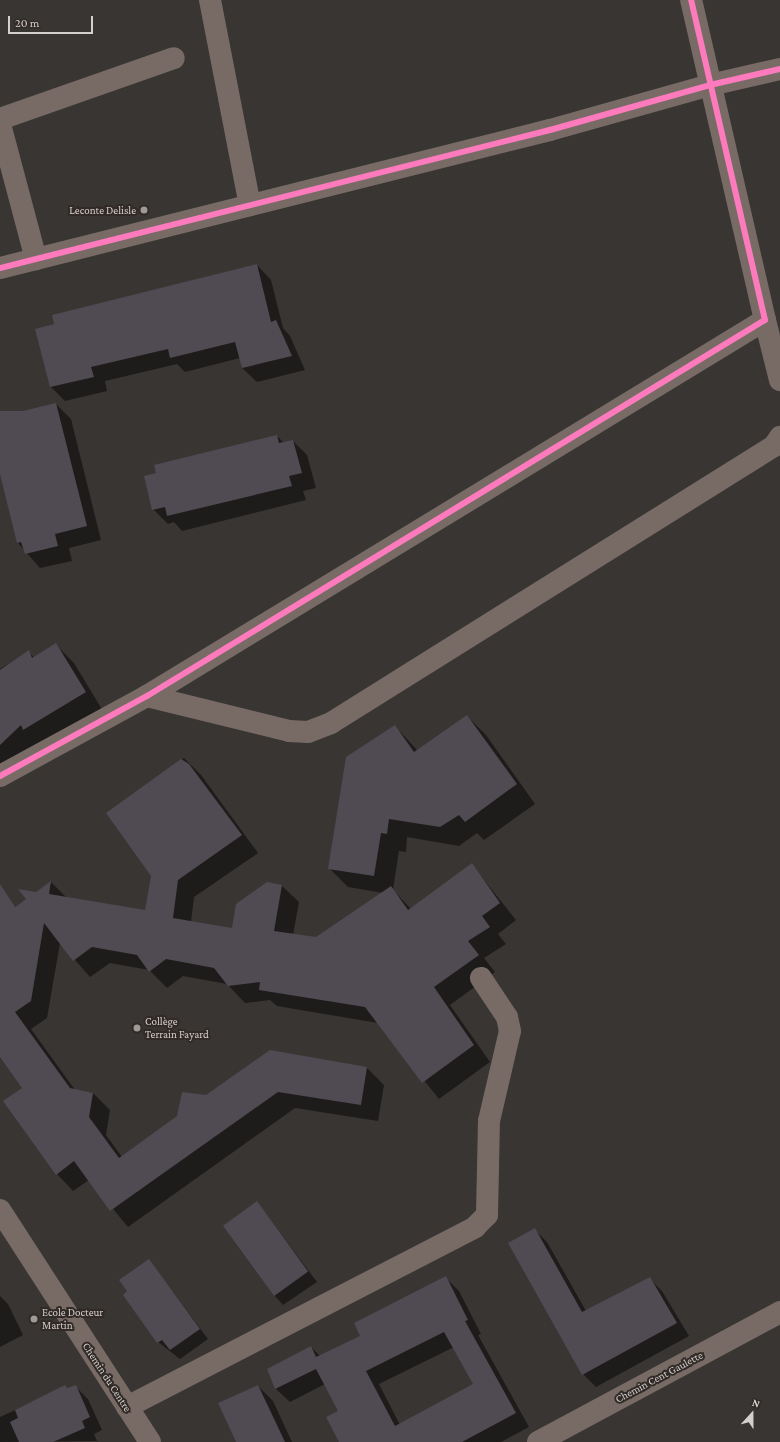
<!DOCTYPE html>
<html>
<head>
<meta charset="utf-8">
<style>
	body { margin:0 }
	#map { position:relative; width:780px; height:1442px; overflow:hidden; background:#383533; font-family:"Crimson Pro",serif }
	div>[style] { position:absolute }
	[style*='--x'] { left:calc(var(--x)*1px); top:calc(var(--y)*1px); width:calc(var(--w)*1px); rotate:calc(var(--a)*1deg) }
	.shadow>* { inset:0; background:#0007 }
	.building>* { inset:0; background:#504a53; transform-origin:0 0 }
	.minor>* { height:22px; margin:-11px; padding:0 11px; transform-origin:11px; border-radius:11px; background:#786b65 }
	.cycleway>* { height:6px; margin:-3px; padding:0 3px; transform-origin:3px; border-radius:3px; background:#fd7abc }
	.dots>* { width:11px; height:11px; translate:-50% -50%; box-sizing:border-box; border:2px solid #312a26; border-radius:50% }
	span { translate:-50% -50%; white-space:nowrap; text-align:center; line-height:1.15; -webkit-text-stroke:4px #312a26; paint-order:stroke }
	.poi-label { font-size:11px; color:#d4d0cd }
	.right { translate:-100% -50%; text-align:right }
	.left { translate:0 -50%; text-align:left }
	.street-label { font-size:11px; color:#d4d0cd }
	.north { position:absolute; left:732px; top:1394px; width:40px; height:40px; -webkit-text-stroke:3px #312a26; paint-order:stroke; rotate:21deg; font-size:11px; font-weight:700; line-height:16px; text-align:center; color:#d4d0cd }
	.north::after { content:''; display:block; margin:auto; width:14px; height:18px; background:#d4d0cd; clip-path:polygon(50% 0,100% 100%,50% 72%,0 100%) }
	.scale { position:absolute; left:8px; top:16px; width:85px; height:18px; box-sizing:border-box; border:2px solid #d4d0cd; border-top:0; padding-left:5px; font-size:12px; line-height:14px; white-space:nowrap; color:#d4d0cd; -webkit-text-stroke:3px #312a26; paint-order:stroke }
</style>
</head>
<body>
<div id="map">
	<div class="shadow">
		<i style="clip-path:polygon(257px 265px,271px 280px,283px 328px,290px 336px,305px 370px,257px 382px,242px 368px,240px 358px,185px 372px,177px 364px,105px 381px,107px 391px,65px 401px,51px 387px,37px 329px)"></i>
		<i style="clip-path:polygon(56px 404px,71px 419px,101px 540px,69px 548px,72px 561px,40px 568px,18px 543px,0 469px,0 412px,23px 412px)"></i>
		<i style="clip-path:polygon(277px 436px,284px 443px,293px 441px,307px 455px,316px 488px,303px 491px,306px 500px,182px 531px,174px 522px,168px 524px,153px 509px)"></i>
		<i style="clip-path:polygon(56px 645px,74px 663px,103px 711px,0 773px,0 669px,29px 652px,34px 658px)"></i>
		<i style="clip-path:polygon(467px 716px,486px 735px,535px 804px,484px 840px,477px 833px,459px 846px,407px 837px,406px 852px,399px 851px,393px 890px,411px 909px,472px 865px,516px 920px,498px 934px,506px 944px,484px 958px,495px 972px,450px 1005px,490px 1062px,439px 1099px,378px 1023px,277px 1006px,270px 1000px,245px 1003px,227px 984px,183px 976px,167px 988px,149px 970px,110px 963px,90px 977px,60px 943px,47px 1018px,31px 1029px,75px 1090px,93px 1093px,110px 1110px,106px 1135px,122px 1157px,271px 1051px,367px 1068px,384px 1085px,378px 1121px,295px 1108px,128px 1227px,89px 1180px,73px 1191px,57px 1174px,23px 1088px,0 1055px,0 917px,51px 882px,67px 898px,146px 911px,152px 876px,107px 813px,184px 758px,201px 775px,258px 853px,194px 897px,191px 922px,233px 929px,282px 886px,299px 902px,293px 935px,316px 939px,383px 893px,348px 887px,329px 868px,395px 726px,418px 751px)"></i>
		<i style="clip-path:polygon(257px 1202px,317px 1282px,283px 1305px,274px 1295px)"></i>
		<i style="clip-path:polygon(534px 1229px,547px 1242px,586px 1311px,649px 1278px,662px 1291px,689px 1336px,596px 1387px,583px 1374px)"></i>
		<i style="clip-path:polygon(149px 1260px,208px 1339px,180px 1359px,158px 1342px,124px 1295px)"></i>
		<i style="clip-path:polygon(evenodd,445px 1277px,459px 1291px,481px 1334px,478px 1335px,529px 1427px,501px 1442px,341px 1442px,339px 1411px,325px 1384px,290px 1402px,276px 1389px,268px 1370px,311px 1347px,320px 1356px,362px 1336px,445px 1277px,454px 1347px,475px 1385px,400px 1425px,379px 1384px,454px 1347px)"></i>
		<i style="clip-path:polygon(0 1296px,8px 1304px,23px 1335px,0 1347px)"></i>
		<i style="clip-path:polygon(75px 1386px,88px 1399px,102px 1430px,94px 1434px,97px 1441px,0 1442px,0 1417px,65px 1387px,68px 1389px)"></i>
		<i style="clip-path:polygon(258px 1386px,273px 1401px,292px 1442px,237px 1442px)"></i>
	</div>
	<div class="building">
		<i style="clip-path:polygon(257px 264px,271px 322px,276px 320px,292px 356px,242px 368px,235px 342px,170px 358px,168px 349px,91px 367px,94px 377px,50px 387px,35px 329px,54px 324px,52px 315px)"></i>
		<i style="clip-path:polygon(56px 403px,87px 526px,55px 534px,58px 546px,25px 554px,21px 542px,17px 543px,0 474px,0 411px,23px 411px)"></i>
		<i style="clip-path:polygon(277px 435px,279px 443px,293px 440px,302px 473px,289px 476px,292px 486px,167px 516px,165px 507px,152px 510px,144px 476px,156px 473px,154px 465px)"></i>
		<i style="clip-path:polygon(56px 643px,86px 692px,23px 730px,21px 725px,0 745px,0 670px,29px 650px,32px 658px)"></i>
		<i style="clip-path:polygon(467px 715px,517px 784px,465px 822px,459px 815px,440px 827px,389px 819px,387px 834px,381px 833px,374px 876px,328px 869px,346px 757px,395px 725px,414px 752px)"></i>
		<i style="clip-path:polygon(181px 759px,189px 764px,242px 835px,178px 880px,173px 918px,232px 928px,236px 904px,267px 882px,282px 885px,274px 931px,316px 937px,391px 886px,408px 910px,472px 863px,500px 903px,482px 916px,490px 927px,468px 941px,479px 955px,434px 987px,474px 1045px,422px 1083px,365px 1007px,259px 990px,260px 982px,228px 986px,214px 968px,166px 959px,149px 972px,137px 955px,92px 947px,73px 961px,44px 923px,31px 1001px,15px 1012px,70px 1088px,93px 1093px,89px 1117px,119px 1158px,177px 1116px,182px 1092px,206px 1095px,270px 1050px,367px 1067px,361px 1105px,278px 1092px,110px 1211px,74px 1161px,56px 1175px,3px 1101px,22px 1088px,0 1057px,0 884px,15px 907px,26px 899px,18px 889px,36px 892px,51px 881px,49px 894px,145px 910px,151px 876px,106px 813px)"></i>
		<i style="left:257px;top:1201px;width:87px;height:42px;rotate:54deg"></i>
		<i style="clip-path:polygon(535px 1228px,582px 1312px,650px 1277px,677px 1323px,582px 1375px,508px 1243px)"></i>
		<i style="clip-path:polygon(149px 1259px,200px 1329px,170px 1350px,162px 1340px,157px 1343px,123px 1295px,127px 1291px,119px 1280px)"></i>
		<i style="clip-path:polygon(evenodd,446px 1276px,468px 1320px,465px 1321px,516px 1413px,462px 1442px,339px 1442px,326px 1417px,338px 1411px,316px 1369px,275px 1389px,267px 1369px,311px 1346px,316px 1357px,360px 1336px,354px 1323px,446px 1276px,444px 1332px,473px 1384px,395px 1426px,366px 1371px,444px 1332px)"></i>
		<i style="clip-path:polygon(65px 1385px,67px 1388px,76px 1385px,90px 1417px,82px 1421px,85px 1428px,53px 1442px,19px 1442px,10px 1422px,18px 1418px,15px 1410px)"></i>
		<i style="clip-path:polygon(258px 1385px,285px 1442px,236px 1442px,218px 1403px)"></i>
	</div>
	<div class="minor">
		<i style="--x:210;--y:0;--w:209;--a:79"></i>
		<i style="--x:0;--y:119;--w:184;--a:-19.3"></i>
		<i style="--x:0;--y:124;--w:140;--a:75.1"></i>
		<i style="--x:0;--y:268;--w:567;--a:-14.09"></i>
		<i style="--x:550;--y:130;--w:166;--a:-15.7"></i>
		<i style="--x:710;--y:85;--w:72;--a:-12.9"></i>
		<i style="--x:765;--y:320;--w:62;--a:76"></i>
		<i style="--x:147;--y:696;--w:146;--a:13.8"></i>
		<i style="--x:289;--y:731;--w:19;--a:3"></i>
		<i style="--x:308;--y:732;--w:25;--a:-21"></i>
		<i style="--x:331;--y:723;--w:522;--a:-32.02"></i>
		<i style="--x:774;--y:446;--w:11;--a:-56"></i>
		<i style="--x:0;--y:776;--w:167;--a:-28.6"></i>
		<i style="--x:147;--y:696;--w:723;--a:-31.32"></i>
		<i style="--x:765;--y:320;--w:328;--a:-103"></i>
		<i style="--x:0;--y:1210;--w:276;--a:57.1"></i>
		<i style="--x:127;--y:1407;--w:392;--a:-27.3"></i>
		<i style="--x:475;--y:1227;--w:17;--a:-45"></i>
		<i style="--x:487;--y:1215;--w:94;--a:-88.8"></i>
		<i style="--x:489;--y:1121;--w:92;--a:-76.9"></i>
		<i style="--x:510;--y:1031;--w:14;--a:-102"></i>
		<i style="--x:507;--y:1017;--w:47;--a:-123.7"></i>
		<i style="--x:538;--y:1442;--w:275;--a:-28.2"></i>
	</div>
	<div class="cycleway">
		<i style="--x:0;--y:268;--w:567;--a:-14.09"></i>
		<i style="--x:550;--y:130;--w:166;--a:-15.7"></i>
		<i style="--x:710;--y:85;--w:72;--a:-12.9"></i>
		<i style="--x:0;--y:776;--w:167;--a:-28.6"></i>
		<i style="--x:147;--y:696;--w:723;--a:-31.32"></i>
		<i style="--x:765;--y:320;--w:328;--a:-103"></i>
	</div>
	<div class="dots">
		<i style="left:144px;top:210px;background:#9d9a97"></i>
		<i style="left:137px;top:1028px;background:#9d9a97"></i>
		<i style="left:34px;top:1319px;background:#9d9a97"></i>
	</div>
	<div class="poi-label">
		<span class="right" style="left:136px;top:210px">Leconte Delisle</span>
		<span class="left" style="left:145px;top:1028px">Collège<br>Terrain Fayard</span>
		<span class="left" style="left:42px;top:1319px">Ecole Docteur<br>Martin</span>
	</div>
	<div class="street-label">
		<span style="left:107px;top:1377px;rotate:57deg">Chemin du Centre</span>
		<span style="left:659px;top:1377px;rotate:-28deg">Chemin Cent Gaulette</span>
	</div>
	<div class="north">N</div>
	<div class="scale">20 m</div>
</div>
</body>
</html>
